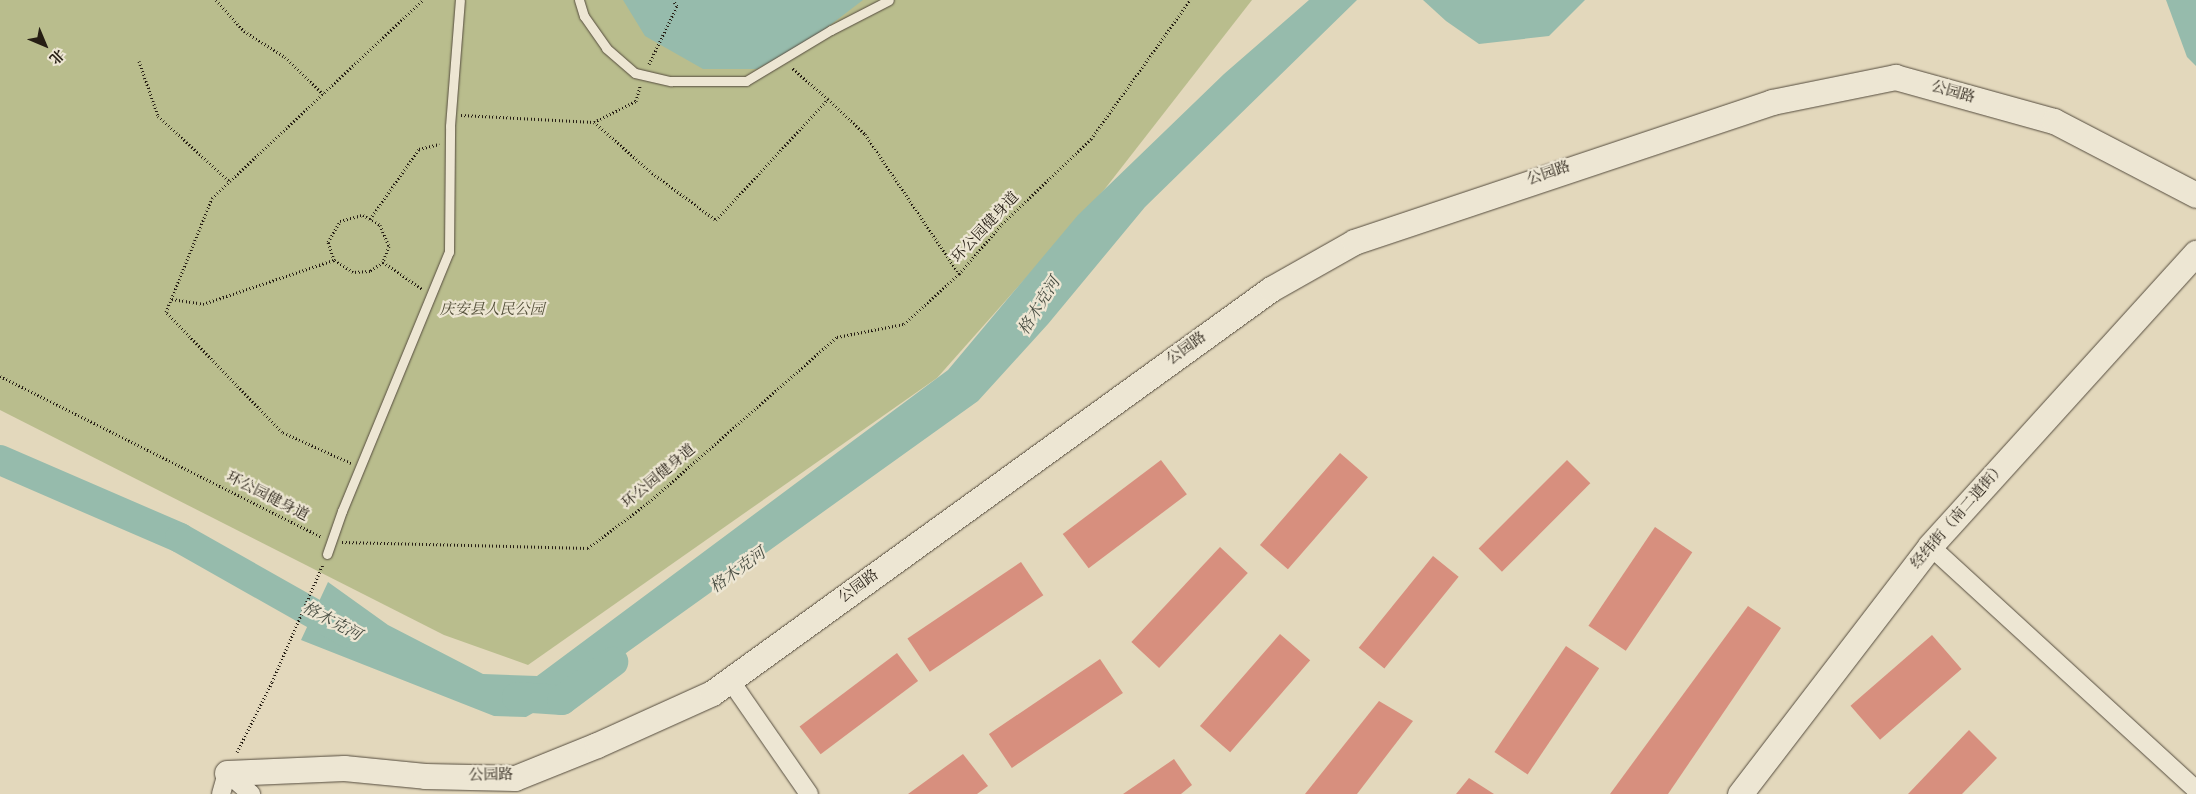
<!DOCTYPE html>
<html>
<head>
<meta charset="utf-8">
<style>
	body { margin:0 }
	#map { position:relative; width:2196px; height:794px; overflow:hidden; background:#e3d8bc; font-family:"Sorts Mill Goudy","Noto Serif SC",serif }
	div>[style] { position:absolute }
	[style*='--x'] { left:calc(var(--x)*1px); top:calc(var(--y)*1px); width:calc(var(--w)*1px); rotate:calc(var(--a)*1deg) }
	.green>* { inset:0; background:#b9bd8d }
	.water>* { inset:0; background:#96bbac }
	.river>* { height:30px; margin:-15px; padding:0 15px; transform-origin:15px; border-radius:15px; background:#96bbac }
	.building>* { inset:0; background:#d78f7e; transform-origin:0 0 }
	.path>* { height:3px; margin-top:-1.5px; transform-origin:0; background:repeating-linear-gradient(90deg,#261e14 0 1px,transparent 0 3.5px) }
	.roads { filter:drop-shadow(0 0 1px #554c3e) drop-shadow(0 0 1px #554c3e) }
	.lane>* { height:9px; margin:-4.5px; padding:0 4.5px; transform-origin:4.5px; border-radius:4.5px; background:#ede6d3 }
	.street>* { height:18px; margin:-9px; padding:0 9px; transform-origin:9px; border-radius:9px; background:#ede6d3 }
	.secondary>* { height:25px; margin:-12.5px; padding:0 12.5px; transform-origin:12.5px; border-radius:12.5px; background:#ede6d3 }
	span { translate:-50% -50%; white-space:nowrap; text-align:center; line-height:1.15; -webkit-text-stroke:4.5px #ede6d3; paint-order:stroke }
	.street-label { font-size:15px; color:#261e14 }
	.park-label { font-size:15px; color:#524e38; font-style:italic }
	.water-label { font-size:16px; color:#484d42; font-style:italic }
	.north { position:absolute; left:20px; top:20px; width:50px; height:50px; -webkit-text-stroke:4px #ede6d3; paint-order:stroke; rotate:135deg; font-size:14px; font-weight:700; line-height:20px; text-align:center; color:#261e14 }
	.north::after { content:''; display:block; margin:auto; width:18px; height:22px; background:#261e14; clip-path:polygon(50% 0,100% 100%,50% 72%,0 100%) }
</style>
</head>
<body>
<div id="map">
	<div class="green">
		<i style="clip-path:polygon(0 0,1252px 0,1104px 190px,937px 378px,528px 665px,444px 635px,0 410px)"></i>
	</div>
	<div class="water">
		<i style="clip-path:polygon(623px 0,863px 0,808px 42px,757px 69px,703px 69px,645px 36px)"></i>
		<i style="clip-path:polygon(1309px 0,1357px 0,1145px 207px,1048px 324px,978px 401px,580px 686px,526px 717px,494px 716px,301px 640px,328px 582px,388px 625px,483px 674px,537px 676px,948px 370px,1078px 215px,1224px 74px)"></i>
		<i style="clip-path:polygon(1423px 0,1585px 0,1549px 36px,1479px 44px,1446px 21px)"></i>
		<i style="clip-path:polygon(2166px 0,2196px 0,2196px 66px,2187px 57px)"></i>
	</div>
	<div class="river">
		<i style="--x:0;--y:460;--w:196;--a:23.4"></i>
		<i style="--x:180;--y:538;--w:193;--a:29.5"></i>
		<i style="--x:517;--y:697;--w:45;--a:3.8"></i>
		<i style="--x:562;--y:700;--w:64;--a:-36.7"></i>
	</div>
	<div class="building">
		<i style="left:1340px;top:453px;width:37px;height:122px;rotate:41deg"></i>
		<i style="left:1161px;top:460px;width:43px;height:123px;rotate:53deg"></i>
		<i style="left:1567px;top:460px;width:33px;height:125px;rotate:45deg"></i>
		<i style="left:1655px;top:527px;width:45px;height:119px;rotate:34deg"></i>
		<i style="left:1220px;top:547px;width:38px;height:130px;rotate:43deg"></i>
		<i style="left:1433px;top:556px;width:33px;height:118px;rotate:39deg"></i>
		<i style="left:1021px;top:562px;width:40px;height:137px;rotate:56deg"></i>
		<i style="clip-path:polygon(1748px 606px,1781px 628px,1668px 794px,1610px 794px)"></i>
		<i style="left:1280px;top:634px;width:40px;height:122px;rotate:41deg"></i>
		<i style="left:1932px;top:635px;width:45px;height:108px;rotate:49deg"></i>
		<i style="left:1566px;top:646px;width:40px;height:128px;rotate:34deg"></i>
		<i style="left:897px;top:653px;width:35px;height:122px;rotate:53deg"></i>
		<i style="left:1100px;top:659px;width:41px;height:134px;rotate:56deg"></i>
		<i style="clip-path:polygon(1379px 701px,1413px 721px,1357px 794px,1305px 794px)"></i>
		<i style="clip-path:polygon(1969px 730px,1997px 758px,1962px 794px,1908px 794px)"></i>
		<i style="clip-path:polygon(963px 754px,988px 786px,977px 794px,908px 794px)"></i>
		<i style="clip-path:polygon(1174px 759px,1192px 785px,1181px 794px,1123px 794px)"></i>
		<i style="clip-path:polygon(1469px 778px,1494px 794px,1456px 794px)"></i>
	</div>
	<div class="path">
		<i style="--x:216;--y:0;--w:42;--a:47.9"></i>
		<i style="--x:244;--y:31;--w:49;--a:32.4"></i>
		<i style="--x:285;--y:57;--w:53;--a:44.2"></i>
		<i style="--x:139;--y:61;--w:58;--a:70.9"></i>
		<i style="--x:158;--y:116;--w:98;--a:42.5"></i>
		<i style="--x:649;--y:64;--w:64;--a:-64.2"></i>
		<i style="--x:677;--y:6;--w:7;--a:-124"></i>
		<i style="--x:828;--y:99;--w:51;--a:43.4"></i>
		<i style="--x:865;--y:134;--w:169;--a:56.1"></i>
		<i style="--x:461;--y:115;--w:133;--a:3"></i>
		<i style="--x:594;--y:122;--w:47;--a:-26.6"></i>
		<i style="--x:636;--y:101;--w:16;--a:-75"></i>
		<i style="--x:594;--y:122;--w:77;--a:41.3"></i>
		<i style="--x:652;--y:173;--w:79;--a:36.3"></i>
		<i style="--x:716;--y:220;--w:165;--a:-47.2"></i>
		<i style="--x:828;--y:99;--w:48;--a:-139.3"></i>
		<i style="--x:363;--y:215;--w:20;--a:30"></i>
		<i style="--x:380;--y:225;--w:23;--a:67"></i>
		<i style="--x:389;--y:246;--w:17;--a:111"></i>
		<i style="--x:383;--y:262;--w:16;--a:145"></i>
		<i style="--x:370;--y:271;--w:17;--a:177"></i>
		<i style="--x:353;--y:272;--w:22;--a:-148"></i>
		<i style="--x:334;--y:260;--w:19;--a:-108"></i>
		<i style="--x:328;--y:242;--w:24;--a:-60"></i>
		<i style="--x:340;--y:221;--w:24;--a:-15"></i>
		<i style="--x:370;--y:219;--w:85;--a:-55"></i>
		<i style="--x:419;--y:149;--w:21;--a:-14"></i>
		<i style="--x:383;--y:262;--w:47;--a:34.7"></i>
		<i style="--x:172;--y:299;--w:31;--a:9"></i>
		<i style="--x:203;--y:304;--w:138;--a:-18.6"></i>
		<i style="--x:0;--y:376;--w:360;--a:26.6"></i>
		<i style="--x:351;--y:463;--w:76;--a:-155.8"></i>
		<i style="--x:282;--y:432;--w:167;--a:-134"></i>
		<i style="--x:166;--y:312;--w:123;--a:-68"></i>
		<i style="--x:212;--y:198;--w:289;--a:-43.2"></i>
		<i style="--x:342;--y:542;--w:246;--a:1.4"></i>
		<i style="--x:588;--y:548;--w:76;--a:-37"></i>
		<i style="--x:649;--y:502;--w:250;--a:-41.3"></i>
		<i style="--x:837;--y:337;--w:68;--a:-11"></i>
		<i style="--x:904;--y:324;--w:74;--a:-42.3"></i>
		<i style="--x:959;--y:274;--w:66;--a:-49.3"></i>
		<i style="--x:1002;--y:224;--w:123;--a:-43.7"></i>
		<i style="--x:1091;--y:139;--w:171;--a:-54.5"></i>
		<i style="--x:237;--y:752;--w:78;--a:-63.4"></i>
		<i style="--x:272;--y:682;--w:129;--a:-66.6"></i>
	</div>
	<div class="roads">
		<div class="lane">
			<i style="--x:579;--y:0;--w:17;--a:73"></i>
			<i style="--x:584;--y:16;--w:39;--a:55"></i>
			<i style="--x:606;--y:48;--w:38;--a:41"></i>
			<i style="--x:635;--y:73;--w:37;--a:13"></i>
			<i style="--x:671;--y:81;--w:75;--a:0"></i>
			<i style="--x:746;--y:81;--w:99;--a:-31"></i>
			<i style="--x:831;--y:30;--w:65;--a:-27.3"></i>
			<i style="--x:327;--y:554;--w:46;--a:-70.8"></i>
			<i style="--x:342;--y:511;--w:280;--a:-67.6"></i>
			<i style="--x:449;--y:252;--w:126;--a:-89.5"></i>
			<i style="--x:450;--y:126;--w:126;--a:-85.5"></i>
		</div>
		<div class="street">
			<i style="--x:1930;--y:546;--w:361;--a:42.5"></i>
			<i style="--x:730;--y:680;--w:139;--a:55.3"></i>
			<i style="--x:221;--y:794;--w:22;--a:-74"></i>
			<i style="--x:227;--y:773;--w:32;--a:41"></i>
		</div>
		<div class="secondary">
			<i style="--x:227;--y:773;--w:117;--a:-2.4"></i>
			<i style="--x:344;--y:768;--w:81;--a:5.6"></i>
			<i style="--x:425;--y:776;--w:90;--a:1.3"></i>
			<i style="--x:515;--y:778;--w:88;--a:-21.9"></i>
			<i style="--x:597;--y:745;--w:126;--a:-24.3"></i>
			<i style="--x:712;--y:693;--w:690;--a:-35.86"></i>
			<i style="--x:1271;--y:289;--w:95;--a:-29.5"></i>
			<i style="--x:1354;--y:242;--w:441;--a:-18.5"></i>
			<i style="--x:1772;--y:102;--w:126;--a:-11.5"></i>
			<i style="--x:1895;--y:77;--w:165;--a:15.5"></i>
			<i style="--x:2054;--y:121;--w:160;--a:27.5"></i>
			<i style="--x:1740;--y:794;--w:312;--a:-52.5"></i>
			<i style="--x:1930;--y:546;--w:396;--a:-47.8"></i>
		</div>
	</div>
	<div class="street-label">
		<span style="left:1953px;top:93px;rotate:16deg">公园路</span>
		<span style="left:1549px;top:174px;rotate:-19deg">公园路</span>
		<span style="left:986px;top:228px;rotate:-47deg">环公园健身道</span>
		<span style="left:1187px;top:349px;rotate:-36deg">公园路</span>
		<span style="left:659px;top:477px;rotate:-40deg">环公园健身道</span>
		<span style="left:267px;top:497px;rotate:27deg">环公园健身道</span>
		<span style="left:1959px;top:516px;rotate:-49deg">经纬街（南二道街）</span>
		<span style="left:859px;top:587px;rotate:-36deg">公园路</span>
		<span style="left:491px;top:776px;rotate:-1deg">公园路</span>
	</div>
	<div class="park-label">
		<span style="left:492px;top:311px">庆安县人民公园</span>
	</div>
	<div class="water-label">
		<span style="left:1041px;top:307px;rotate:-58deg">格木克河</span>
		<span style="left:739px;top:572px;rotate:-36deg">格木克河</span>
		<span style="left:331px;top:623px;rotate:28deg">格木克河</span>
	</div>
	<div class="north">北</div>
</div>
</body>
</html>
